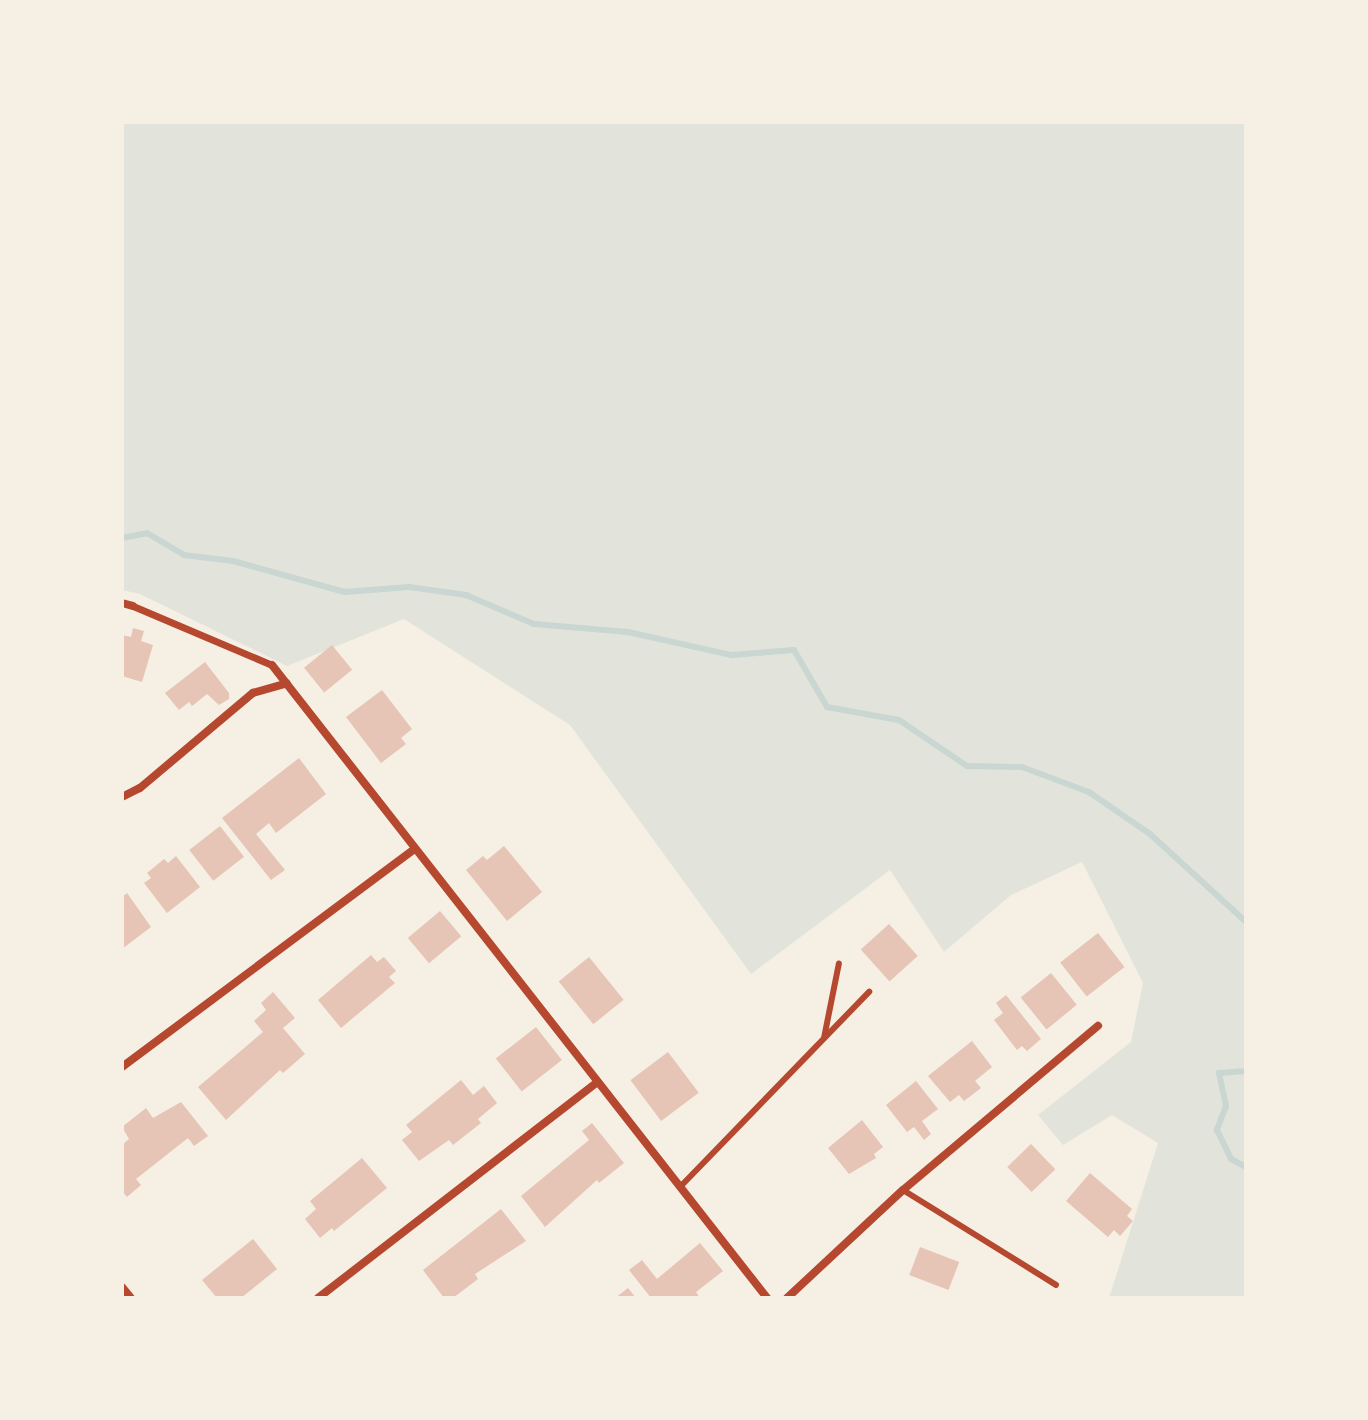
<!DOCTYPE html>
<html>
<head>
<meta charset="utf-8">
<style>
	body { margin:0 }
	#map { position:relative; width:1368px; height:1420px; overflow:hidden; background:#f6efe4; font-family:Commissioner,sans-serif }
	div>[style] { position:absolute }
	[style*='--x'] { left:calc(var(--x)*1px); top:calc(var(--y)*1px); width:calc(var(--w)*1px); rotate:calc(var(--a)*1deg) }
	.green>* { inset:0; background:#e2e4dc }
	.stream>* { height:6px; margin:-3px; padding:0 3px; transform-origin:3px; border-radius:3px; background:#c9d6d2 }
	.building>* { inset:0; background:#e6c5b7; transform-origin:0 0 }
	.service>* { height:6px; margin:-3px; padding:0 3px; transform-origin:3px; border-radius:3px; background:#b5482f }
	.pedestrian>* { height:7px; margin:-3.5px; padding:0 3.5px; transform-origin:3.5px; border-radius:3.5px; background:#b5482f }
	.minor>* { height:8px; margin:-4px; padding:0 4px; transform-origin:4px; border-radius:4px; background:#b5482f }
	span { translate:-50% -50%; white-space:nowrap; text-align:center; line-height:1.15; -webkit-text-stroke:6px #f6efe4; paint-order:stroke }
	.frame { position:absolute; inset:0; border:124px solid #f6efe4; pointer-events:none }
</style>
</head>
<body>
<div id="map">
	<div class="green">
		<i style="clip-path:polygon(122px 122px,1246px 122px,1246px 1298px,1109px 1298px,1158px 1143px,1112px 1115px,1063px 1145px,1038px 1115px,1131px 1042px,1143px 983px,1082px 862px,1011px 895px,944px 952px,890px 870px,751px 974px,570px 725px,404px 619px,287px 666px,140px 594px,122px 590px)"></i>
	</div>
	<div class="stream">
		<i style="--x:122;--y:538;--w:25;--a:-11"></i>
		<i style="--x:147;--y:533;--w:43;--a:30.7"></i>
		<i style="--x:184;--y:555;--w:49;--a:7"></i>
		<i style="--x:233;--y:561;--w:116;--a:15.5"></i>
		<i style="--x:345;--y:592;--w:64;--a:-4.5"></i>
		<i style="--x:409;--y:587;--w:58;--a:8"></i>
		<i style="--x:466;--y:595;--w:74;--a:23.1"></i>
		<i style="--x:534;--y:624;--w:94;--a:4.9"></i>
		<i style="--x:628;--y:632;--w:106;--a:12.6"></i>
		<i style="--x:731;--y:655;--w:63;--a:-4.5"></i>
		<i style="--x:794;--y:650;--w:66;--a:59.9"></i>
		<i style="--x:827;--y:707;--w:73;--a:10.2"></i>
		<i style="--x:899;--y:720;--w:82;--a:34.1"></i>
		<i style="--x:967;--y:766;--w:55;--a:1"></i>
		<i style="--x:1022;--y:767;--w:72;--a:20.5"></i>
		<i style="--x:1089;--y:792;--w:74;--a:34.5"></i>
		<i style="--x:1150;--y:834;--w:130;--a:42.5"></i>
		<i style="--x:1246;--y:1071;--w:27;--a:176"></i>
		<i style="--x:1219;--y:1073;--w:34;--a:78"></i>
		<i style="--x:1226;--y:1106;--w:26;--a:111"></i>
		<i style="--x:1217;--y:1130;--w:32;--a:64"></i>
		<i style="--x:1231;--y:1159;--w:17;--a:28"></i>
	</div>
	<div class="building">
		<i style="clip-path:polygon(133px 628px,144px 631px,141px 641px,153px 645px,142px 682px,122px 676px,122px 635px,131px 637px)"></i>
		<i style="left:332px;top:645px;width:32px;height:36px;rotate:51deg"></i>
		<i style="clip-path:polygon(205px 662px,229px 693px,229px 699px,219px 705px,207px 694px,192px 706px,189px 702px,179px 710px,165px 693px)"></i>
		<i style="clip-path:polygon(382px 690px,412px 729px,401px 738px,406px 744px,381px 763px,346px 717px)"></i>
		<i style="clip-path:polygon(299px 758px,326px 794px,276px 833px,269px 823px,256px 834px,285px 870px,271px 880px,222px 818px)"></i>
		<i style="left:220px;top:826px;width:39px;height:39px;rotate:52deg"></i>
		<i style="clip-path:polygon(504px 846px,542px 892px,507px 921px,466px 870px,483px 856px,487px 860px)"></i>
		<i style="clip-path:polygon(176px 856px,200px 887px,167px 913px,144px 883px,151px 878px,147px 873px,164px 859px,168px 863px)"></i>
		<i style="clip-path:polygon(127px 893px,151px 927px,122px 949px,122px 897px)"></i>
		<i style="left:440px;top:911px;width:33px;height:42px;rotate:50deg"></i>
		<i style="left:889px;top:924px;width:43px;height:38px;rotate:48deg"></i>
		<i style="left:1098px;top:933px;width:43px;height:48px;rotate:52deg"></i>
		<i style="clip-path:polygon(371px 955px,377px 962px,384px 957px,396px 971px,389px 977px,395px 983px,341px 1028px,318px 1000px)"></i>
		<i style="left:589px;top:957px;width:55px;height:39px;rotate:51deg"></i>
		<i style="left:1051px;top:973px;width:41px;height:39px;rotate:51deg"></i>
		<i style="clip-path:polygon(273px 992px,295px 1018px,283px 1028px,305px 1054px,283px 1073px,280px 1070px,226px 1120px,198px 1087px,263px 1032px,254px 1021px,266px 1010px,261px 1003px)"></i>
		<i style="clip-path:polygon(1006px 995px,1041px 1039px,1027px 1051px,1022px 1046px,1017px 1050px,994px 1020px,1003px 1013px,996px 1003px)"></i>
		<i style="left:536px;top:1027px;width:42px;height:51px;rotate:52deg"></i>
		<i style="clip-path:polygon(972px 1041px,992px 1067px,975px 1081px,981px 1088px,964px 1101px,959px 1095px,950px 1102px,928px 1076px)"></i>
		<i style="left:668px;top:1052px;width:51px;height:47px;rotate:53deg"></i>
		<i style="clip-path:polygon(461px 1080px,473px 1095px,484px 1086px,497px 1103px,478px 1119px,481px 1123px,453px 1145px,449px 1140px,419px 1161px,402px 1140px,412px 1132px,406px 1125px)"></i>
		<i style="clip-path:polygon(916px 1081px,938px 1109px,922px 1121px,931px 1134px,924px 1140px,914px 1127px,907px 1132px,886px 1105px)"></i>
		<i style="clip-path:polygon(181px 1102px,208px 1136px,194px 1146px,188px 1138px,136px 1179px,141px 1185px,127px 1197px,122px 1191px,122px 1145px,129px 1139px,122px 1127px,146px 1108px,153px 1118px)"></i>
		<i style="clip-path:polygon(862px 1120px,883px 1147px,874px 1154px,876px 1158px,849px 1174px,828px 1148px)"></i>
		<i style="clip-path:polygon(592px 1123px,624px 1163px,599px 1183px,597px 1180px,545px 1227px,521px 1196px,589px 1140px,582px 1131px)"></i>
		<i style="left:1031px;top:1144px;width:35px;height:33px;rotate:46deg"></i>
		<i style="clip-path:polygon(362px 1158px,387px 1188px,334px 1231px,332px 1228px,320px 1238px,305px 1219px,316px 1209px,310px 1201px)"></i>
		<i style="clip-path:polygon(1090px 1173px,1132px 1209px,1127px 1216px,1133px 1221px,1120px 1236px,1114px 1230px,1108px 1237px,1066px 1201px)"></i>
		<i style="clip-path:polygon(501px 1209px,526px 1241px,475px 1274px,478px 1279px,453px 1298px,444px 1298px,423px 1270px)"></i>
		<i style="clip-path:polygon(253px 1239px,277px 1269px,241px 1298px,217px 1298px,202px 1280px)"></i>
		<i style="clip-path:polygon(700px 1243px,723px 1271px,696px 1292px,700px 1298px,651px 1298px,629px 1270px,642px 1260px,657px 1279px)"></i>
		<i style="left:920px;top:1247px;width:42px;height:30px;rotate:21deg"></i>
		<i style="clip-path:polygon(628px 1288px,636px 1298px,615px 1298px)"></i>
	</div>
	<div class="service">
		<i style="--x:824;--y:1038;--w:76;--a:-78.7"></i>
		<i style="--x:680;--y:1187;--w:272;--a:-45.9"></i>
		<i style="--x:903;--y:1190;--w:180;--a:31.8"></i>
	</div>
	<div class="pedestrian">
		<i style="--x:133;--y:606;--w:151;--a:23"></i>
	</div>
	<div class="minor">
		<i style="--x:122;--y:603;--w:11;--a:15"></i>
		<i style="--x:272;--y:665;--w:804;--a:51.97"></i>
		<i style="--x:122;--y:797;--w:20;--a:-27"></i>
		<i style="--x:140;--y:788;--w:148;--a:-40.1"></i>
		<i style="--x:253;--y:693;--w:35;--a:-16"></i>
		<i style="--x:122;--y:1067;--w:364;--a:-36.7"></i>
		<i style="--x:122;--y:1287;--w:14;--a:51"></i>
		<i style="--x:318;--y:1298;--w:353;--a:-37.7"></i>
		<i style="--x:787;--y:1298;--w:158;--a:-43"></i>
		<i style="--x:903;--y:1190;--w:255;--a:-40.1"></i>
	</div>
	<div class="frame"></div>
</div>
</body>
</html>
